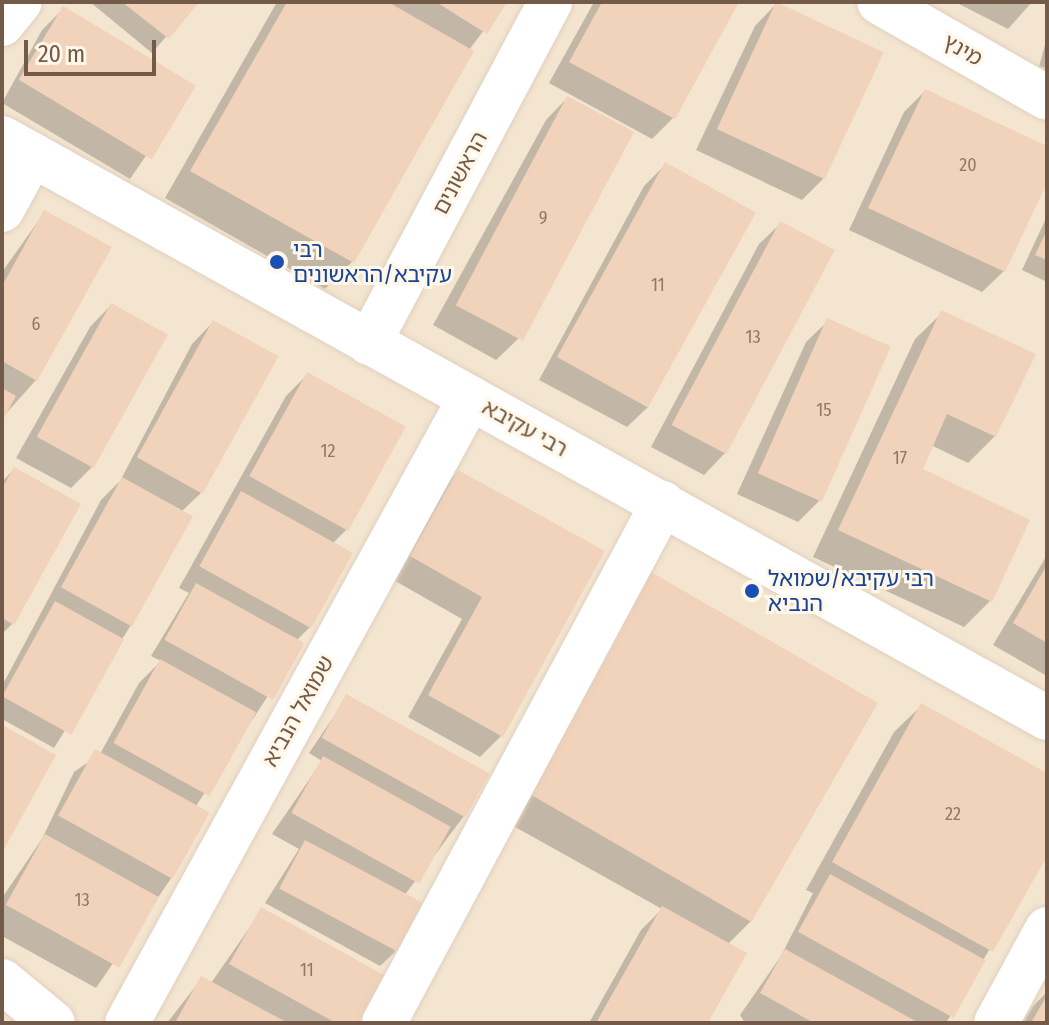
<!DOCTYPE html>
<html>
<head>
<meta charset="utf-8">
<style>
	body { margin:0 }
	#map { position:relative; width:1049px; height:1025px; overflow:hidden; background:#fcf3e2; font-family:"Fira Sans Condensed","Noto Sans Hebrew",sans-serif }
	div>[style] { position:absolute }
	[style*='--x'] { left:calc(var(--x)*1px); top:calc(var(--y)*1px); width:calc(var(--w)*1px); rotate:calc(var(--a)*1deg) }
	.residential>* { inset:0; background:#f3e5d0; transform-origin:0 0 }
	.shadow>* { inset:0; background:#0003 }
	.building>* { inset:0; background:#f1d2ba; transform-origin:0 0 }
	.roads { filter:drop-shadow(0 0 2px #e0cfbe) drop-shadow(0 0 2px #e0cfbe) }
	.minor>* { height:44px; margin:-22px; padding:0 22px; transform-origin:22px; border-radius:22px; background:#fff }
	.tertiary>* { height:44px; margin:-22px; padding:0 22px; transform-origin:22px; border-radius:22px; background:#fff }
	.dots>* { width:22px; height:22px; translate:-50% -50%; box-sizing:border-box; border:4px solid #fff7e8; border-radius:50% }
	span { translate:-50% -50%; white-space:nowrap; text-align:center; line-height:1.15; -webkit-text-stroke:6px #fff7e8; paint-order:stroke }
	.number-label { font-size:18px; color:#927865 }
	.number-label span { -webkit-text-stroke-width:0 }
	.street-label { font-size:22px; color:#735a49 }
	.transit-label { font-size:22px; color:#164399 }
	.left { translate:0 -50%; text-align:left }
	.frame { position:absolute; inset:0; border:4px solid #735a49; pointer-events:none }
	.scale { position:absolute; left:24px; top:40px; width:132px; height:36px; box-sizing:border-box; border:4px solid #735a49; border-top:0; padding-left:10px; font-size:24px; line-height:28px; white-space:nowrap; color:#735a49; -webkit-text-stroke:6px #fff7e8; paint-order:stroke }
</style>
</head>
<body>
<div id="map">
	<div class="residential">
		<i style="left:2px;top:2px;width:1045px;height:1021px"></i>
	</div>
	<div class="shadow">
		<i style="clip-path:polygon(90px 2px,196px 2px,152px 53px)"></i>
		<i style="clip-path:polygon(277px 2px,505px 2px,469px 50px,352px 262px,325px 289px,165px 198px)"></i>
		<i style="clip-path:polygon(594px 2px,736px 2px,673px 118px,652px 139px,549px 83px)"></i>
		<i style="clip-path:polygon(955px 2px,1032px 2px,1008px 29px)"></i>
		<i style="clip-path:polygon(776px 4px,823px 179px,802px 200px,696px 150px,755px 26px)"></i>
		<i style="clip-path:polygon(63px 9px,194px 86px,130px 179px,2px 103px,42px 30px)"></i>
		<i style="clip-path:polygon(1047px 37px,1047px 68px,1039px 67px)"></i>
		<i style="clip-path:polygon(925px 91px,1047px 148px,1047px 179px,1004px 271px,982px 292px,849px 230px,904px 112px)"></i>
		<i style="clip-path:polygon(567px 98px,518px 339px,496px 360px,433px 325px,546px 120px)"></i>
		<i style="clip-path:polygon(665px 165px,649px 406px,627px 427px,539px 380px,644px 186px)"></i>
		<i style="clip-path:polygon(44px 213px,36px 380px,2px 418px,2px 272px)"></i>
		<i style="clip-path:polygon(1047px 216px,1047px 282px,1022px 270px)"></i>
		<i style="clip-path:polygon(781px 223px,725px 453px,704px 475px,651px 447px,759px 244px)"></i>
		<i style="clip-path:polygon(111px 305px,165px 335px,92px 467px,71px 488px,16px 458px,90px 327px)"></i>
		<i style="clip-path:polygon(942px 313px,995px 436px,968px 463px,931px 445px,920px 470px,990px 601px,964px 627px,813px 557px,915px 339px)"></i>
		<i style="clip-path:polygon(828px 321px,820px 500px,798px 522px,737px 494px,806px 342px)"></i>
		<i style="clip-path:polygon(213px 322px,201px 493px,181px 512px,131px 625px,54px 748px,2px 719px,2px 686px,101px 500px,120px 481px,192px 344px)"></i>
		<i style="clip-path:polygon(307px 375px,347px 529px,333px 543px,310px 627px,296px 641px,302px 644px,196px 806px,172px 877px,96px 988px,2px 936px,2px 898px,42px 839px,74px 772px,100px 754px,139px 683px,161px 661px,151px 656px,189px 593px,179px 588px,286px 396px)"></i>
		<i style="clip-path:polygon(14px 469px,12px 624px,2px 634px,2px 482px)"></i>
		<i style="clip-path:polygon(458px 472px,603px 552px,501px 736px,480px 757px,408px 717px,462px 619px,390px 578px,437px 494px)"></i>
		<i style="clip-path:polygon(1047px 555px,1047px 676px,993px 645px)"></i>
		<i style="clip-path:polygon(625px 601px,753px 919px,728px 944px,705px 1023px,589px 1023px,641px 930px,662px 909px,501px 819px)"></i>
		<i style="clip-path:polygon(347px 697px,464px 816px,404px 896px,395px 952px,380px 966px,265px 903px,299px 849px,272px 834px,322px 761px,309px 753px)"></i>
		<i style="clip-path:polygon(921px 706px,1047px 776px,1047px 852px,946px 1023px,745px 1023px,740px 1015px,781px 956px,813px 893px,806px 890px,894px 732px)"></i>
		<i style="clip-path:polygon(262px 910px,356px 1023px,167px 1023px,202px 978px,211px 983px)"></i>
		<i style="clip-path:polygon(1047px 992px,1047px 1023px,1023px 1023px,1033px 1006px)"></i>
	</div>
	<div class="building">
		<i style="clip-path:polygon(122px 2px,199px 2px,169px 39px)"></i>
		<i style="clip-path:polygon(287px 2px,388px 2px,474px 51px,354px 263px,190px 171px)"></i>
		<i style="clip-path:polygon(436px 2px,507px 2px,487px 34px)"></i>
		<i style="clip-path:polygon(602px 2px,739px 2px,675px 119px,569px 62px)"></i>
		<i style="left:776px;top:2px;width:119px;height:140px;rotate:25deg"></i>
		<i style="left:63px;top:6px;width:155px;height:86px;rotate:31deg"></i>
		<i style="clip-path:polygon(925px 89px,1047px 146px,1047px 183px,1005px 272px,868px 208px)"></i>
		<i style="left:567px;top:96px;width:76px;height:237px;rotate:28deg"></i>
		<i style="left:665px;top:162px;width:104px;height:223px;rotate:29deg"></i>
		<i style="clip-path:polygon(44px 210px,112px 247px,37px 381px,2px 361px,2px 286px)"></i>
		<i style="left:780px;top:221px;width:62px;height:231px;rotate:28deg"></i>
		<i style="clip-path:polygon(1047px 230px,1047px 260px,1035px 255px)"></i>
		<i style="left:111px;top:303px;width:65px;height:153px;rotate:29deg"></i>
		<i style="clip-path:polygon(941px 310px,1036px 354px,996px 437px,947px 414px,923px 469px,1030px 520px,992px 602px,838px 530px)"></i>
		<i style="left:827px;top:318px;width:70px;height:170px;rotate:24deg"></i>
		<i style="left:213px;top:320px;width:75px;height:157px;rotate:29deg"></i>
		<i style="left:307px;top:372px;width:113px;height:119px;rotate:29deg"></i>
		<i style="clip-path:polygon(2px 388px,16px 396px,2px 422px)"></i>
		<i style="clip-path:polygon(14px 467px,81px 504px,14px 625px,2px 618px,2px 488px)"></i>
		<i style="clip-path:polygon(458px 470px,605px 551px,503px 737px,428px 695px,482px 597px,410px 556px)"></i>
		<i style="left:122px;top:477px;width:81px;height:126px;rotate:29deg"></i>
		<i style="left:241px;top:491px;width:128px;height:86px;rotate:29deg"></i>
		<i style="clip-path:polygon(1047px 565px,1047px 643px,1013px 623px)"></i>
		<i style="left:651px;top:572px;width:262px;height:253px;rotate:30deg"></i>
		<i style="left:196px;top:583px;width:124px;height:65px;rotate:29deg"></i>
		<i style="left:55px;top:601px;width:79px;height:109px;rotate:29deg"></i>
		<i style="left:160px;top:659px;width:110px;height:96px;rotate:29deg"></i>
		<i style="left:346px;top:694px;width:164px;height:50px;rotate:29deg"></i>
		<i style="clip-path:polygon(921px 703px,1047px 773px,1047px 856px,993px 952px,832px 862px)"></i>
		<i style="clip-path:polygon(2px 725px,56px 755px,2px 853px)"></i>
		<i style="left:95px;top:749px;width:131px;height:76px;rotate:29deg"></i>
		<i style="left:323px;top:756px;width:146px;height:65px;rotate:29deg"></i>
		<i style="left:45px;top:834px;width:130px;height:81px;rotate:29deg"></i>
		<i style="left:305px;top:840px;width:134px;height:55px;rotate:28deg"></i>
		<i style="left:830px;top:874px;width:178px;height:66px;rotate:29deg"></i>
		<i style="clip-path:polygon(662px 906px,747px 953px,708px 1023px,596px 1023px)"></i>
		<i style="clip-path:polygon(261px 907px,384px 975px,358px 1023px,336px 1023px,229px 964px)"></i>
		<i style="clip-path:polygon(785px 949px,919px 1023px,814px 1023px,760px 993px)"></i>
		<i style="clip-path:polygon(201px 976px,288px 1023px,175px 1023px)"></i>
		<i style="clip-path:polygon(1047px 995px,1047px 1023px,1031px 1023px)"></i>
	</div>
	<div class="roads">
		<div class="minor">
			<i style="--x:879;--y:2;--w:193;--a:29.7"></i>
			<i style="--x:2;--y:24;--w:28;--a:-51"></i>
			<i style="--x:2;--y:210;--w:63;--a:-61.4"></i>
			<i style="--x:369;--y:343;--w:386;--a:-62"></i>
			<i style="--x:2;--y:981;--w:66;--a:39.5"></i>
			<i style="--x:127;--y:1023;--w:713;--a:-61.24"></i>
			<i style="--x:384;--y:1023;--w:590;--a:-61.78"></i>
			<i style="--x:996;--y:1023;--w:107;--a:-61.5"></i>
		</div>
		<div class="tertiary">
			<i style="--x:2;--y:138;--w:1195;--a:29.03"></i>
		</div>
	</div>
	<div class="dots">
		<i style="left:277px;top:262px;background:#1a4fb4"></i>
		<i style="left:752px;top:591px;background:#1a4fb4"></i>
	</div>
	<div class="number-label">
		<span style="left:968px;top:165px">20</span>
		<span style="left:543px;top:218px">9</span>
		<span style="left:658px;top:285px">11</span>
		<span style="left:36px;top:324px">6</span>
		<span style="left:753px;top:337px">13</span>
		<span style="left:824px;top:410px">15</span>
		<span style="left:328px;top:451px">12</span>
		<span style="left:900px;top:458px">17</span>
		<span style="left:953px;top:814px">22</span>
		<span style="left:82px;top:900px">13</span>
		<span style="left:307px;top:970px">11</span>
	</div>
	<div class="street-label">
		<span style="left:963px;top:50px;rotate:30deg">מינץ</span>
		<span style="left:460px;top:173px;rotate:-62deg">הראשונים</span>
		<span style="left:525px;top:428px;rotate:29deg">רבי עקיבא</span>
		<span style="left:298px;top:711px;rotate:-61deg">שמואל הנביא</span>
	</div>
	<div class="transit-label">
		<span class="left" style="left:293px;top:262px">רבי<br>עקיבא/הראשונים</span>
		<span class="left" style="left:768px;top:591px">רבי עקיבא/שמואל<br>הנביא</span>
	</div>
	<div class="frame"></div>
	<div class="scale">20 m</div>
</div>
</body>
</html>
